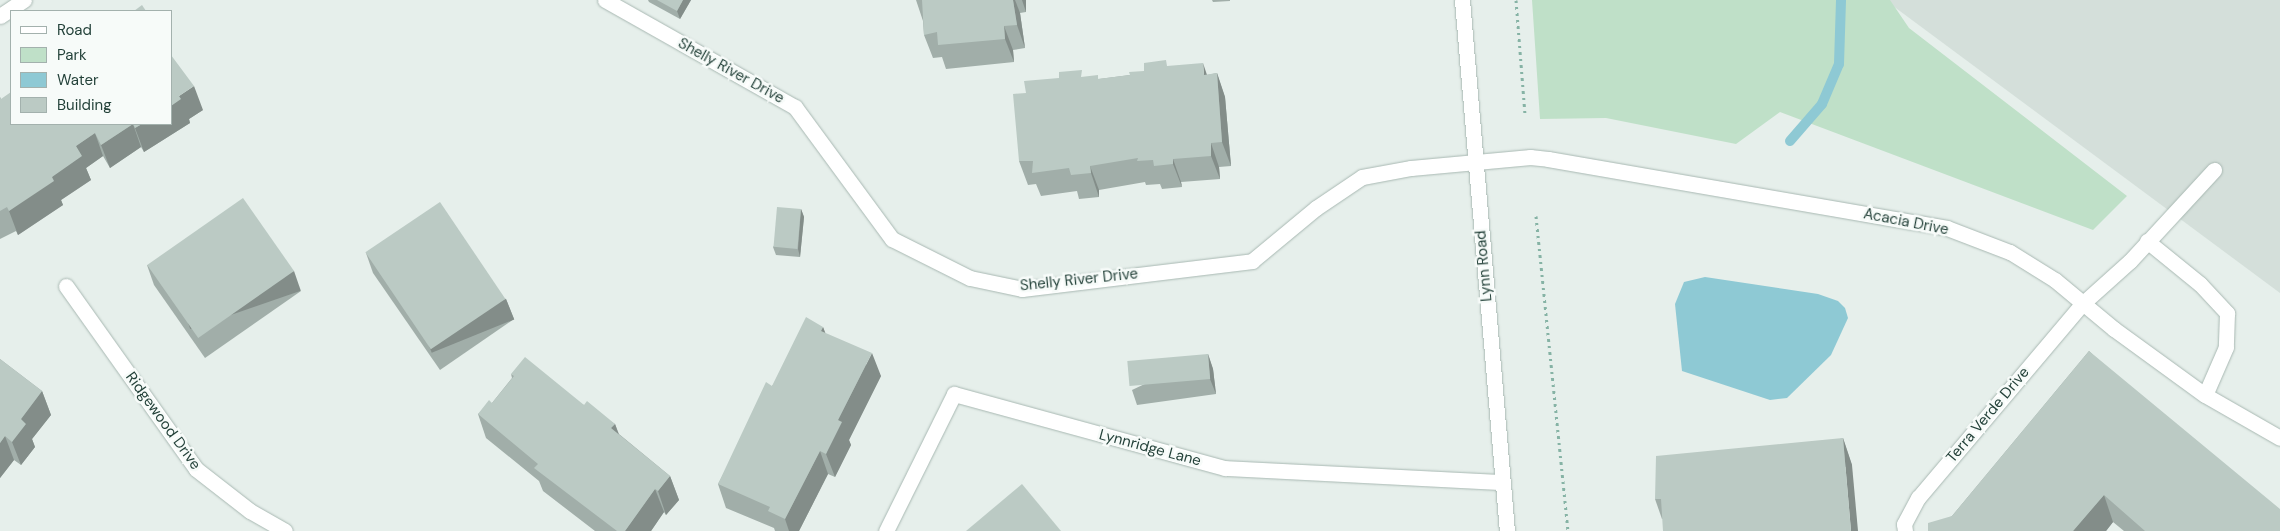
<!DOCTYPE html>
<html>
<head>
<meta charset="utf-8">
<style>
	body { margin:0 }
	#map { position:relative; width:2280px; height:531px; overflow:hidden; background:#e6efeb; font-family:"DM Sans",sans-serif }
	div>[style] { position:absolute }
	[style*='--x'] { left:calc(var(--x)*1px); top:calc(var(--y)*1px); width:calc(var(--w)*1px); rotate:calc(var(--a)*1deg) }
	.built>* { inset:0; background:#d4dfda }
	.green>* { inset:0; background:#bfe0c8 }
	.water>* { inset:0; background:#8ec9d4 }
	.stream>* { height:10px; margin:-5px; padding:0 5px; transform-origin:5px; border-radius:5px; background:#8ec9d4 }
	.path>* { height:3px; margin-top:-1.5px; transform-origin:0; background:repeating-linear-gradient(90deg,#86b3a5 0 2.5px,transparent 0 6.5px) }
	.roads { filter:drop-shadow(0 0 1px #a8b8b2) drop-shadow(0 0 1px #a8b8b2) }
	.lane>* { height:15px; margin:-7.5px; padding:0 7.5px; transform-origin:7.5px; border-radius:7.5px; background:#fff }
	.street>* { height:15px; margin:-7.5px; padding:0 7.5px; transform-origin:7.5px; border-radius:7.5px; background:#fff }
	.secondary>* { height:15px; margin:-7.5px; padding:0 7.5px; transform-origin:7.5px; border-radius:7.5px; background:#fff }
	.wall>* { inset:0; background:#a1aea9 }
	.shaded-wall>* { inset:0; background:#838d89; transform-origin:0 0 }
	.building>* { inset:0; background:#bbcac4; transform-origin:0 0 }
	span { translate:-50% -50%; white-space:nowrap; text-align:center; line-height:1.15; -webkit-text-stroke:5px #f7fbf9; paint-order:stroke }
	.street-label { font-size:15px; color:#24423a }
	.legend { position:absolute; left:10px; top:10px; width:162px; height:115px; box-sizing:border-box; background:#f7fbf9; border:1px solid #a3b1ad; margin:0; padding:6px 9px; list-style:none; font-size:15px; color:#24423a }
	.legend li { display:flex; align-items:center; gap:10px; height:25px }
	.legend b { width:25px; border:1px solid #a3b1ad }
</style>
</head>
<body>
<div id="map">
	<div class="built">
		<i style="clip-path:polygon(1885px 0,2280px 0,2280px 293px)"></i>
	</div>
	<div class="green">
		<i style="clip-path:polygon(1532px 0,1890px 0,1909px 28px,2127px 196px,2093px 230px,1780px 112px,1736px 144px,1606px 118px,1540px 119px)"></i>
	</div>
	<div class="water">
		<i style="clip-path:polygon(1705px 277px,1818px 294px,1838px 301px,1845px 308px,1848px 318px,1831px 355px,1787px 398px,1770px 400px,1682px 371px,1675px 304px,1684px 282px)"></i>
	</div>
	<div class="stream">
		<i style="--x:1790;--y:141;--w:49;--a:-49.1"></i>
		<i style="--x:1822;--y:104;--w:43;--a:-67"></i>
		<i style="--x:1839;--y:64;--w:64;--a:-88.2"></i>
	</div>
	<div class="path">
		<i style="--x:1516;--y:0;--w:114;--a:85.5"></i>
		<i style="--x:1536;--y:216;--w:317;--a:84.2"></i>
	</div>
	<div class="roads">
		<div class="lane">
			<i style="--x:2147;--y:241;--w:68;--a:39.1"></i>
			<i style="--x:2200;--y:284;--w:40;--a:47"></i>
			<i style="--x:2227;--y:313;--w:34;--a:92"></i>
			<i style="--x:2226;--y:347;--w:52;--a:113.6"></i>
			<i style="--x:2082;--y:304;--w:64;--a:-41.9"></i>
			<i style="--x:2130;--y:261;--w:124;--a:-47.3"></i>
		</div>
		<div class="street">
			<i style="--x:605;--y:0;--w:218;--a:29.4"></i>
			<i style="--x:795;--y:107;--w:164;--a:53.7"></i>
			<i style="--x:892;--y:239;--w:87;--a:26.6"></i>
			<i style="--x:970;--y:278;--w:53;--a:11.9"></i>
			<i style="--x:1022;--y:289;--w:232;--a:-6.9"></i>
			<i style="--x:1252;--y:261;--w:83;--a:-39.6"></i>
			<i style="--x:1316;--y:208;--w:55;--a:-34"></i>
			<i style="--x:1362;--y:177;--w:50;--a:-10.4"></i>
			<i style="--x:1411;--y:168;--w:120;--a:-5.3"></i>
			<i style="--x:1530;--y:157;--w:18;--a:6"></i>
			<i style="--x:1548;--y:159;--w:405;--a:9.8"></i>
			<i style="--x:1947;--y:228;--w:67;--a:20.9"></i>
			<i style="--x:2010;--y:252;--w:53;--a:31.9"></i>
			<i style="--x:2055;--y:280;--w:77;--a:39.7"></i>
			<i style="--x:2114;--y:329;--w:112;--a:36"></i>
			<i style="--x:2205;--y:395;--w:86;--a:29.8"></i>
			<i style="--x:0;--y:16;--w:29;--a:-34"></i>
			<i style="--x:66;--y:286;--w:224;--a:54.6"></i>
			<i style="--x:196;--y:469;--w:68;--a:37.9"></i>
			<i style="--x:250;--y:511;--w:40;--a:29.7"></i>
			<i style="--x:886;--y:531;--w:153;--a:-63.6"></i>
			<i style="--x:954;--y:394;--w:281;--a:15.3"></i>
			<i style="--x:1225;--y:468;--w:277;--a:2.9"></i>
			<i style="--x:1905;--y:531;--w:7;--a:-98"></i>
			<i style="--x:1904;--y:524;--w:30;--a:-62"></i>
			<i style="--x:1918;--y:498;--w:254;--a:-49.8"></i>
		</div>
		<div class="secondary">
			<i style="--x:1462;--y:0;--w:533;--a:85.16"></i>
		</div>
	</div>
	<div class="wall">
		<i style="clip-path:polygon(648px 0,691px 0,680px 19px,649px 2px)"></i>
		<i style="clip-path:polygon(916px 0,1026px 0,1026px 12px,1020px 13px,1025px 48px,1013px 50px,1014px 62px,946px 69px,942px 57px,933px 58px,924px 35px,923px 21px)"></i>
		<i style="clip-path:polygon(1212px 0,1230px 0,1230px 1px,1213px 2px)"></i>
		<i style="clip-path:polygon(1168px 66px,1207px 75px,1217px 73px,1225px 97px,1231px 166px,1219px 167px,1220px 179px,1181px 182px,1182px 187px,1162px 189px,1160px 184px,1146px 185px,1145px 182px,1099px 190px,1099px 197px,1079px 199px,1077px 191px,1041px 196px,1036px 184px,1028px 185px,1019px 161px,1026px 93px,1084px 77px,1099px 79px,1130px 75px)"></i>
		<i style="clip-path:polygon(0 97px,1px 99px,203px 110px,189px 119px,190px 123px,144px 152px,141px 147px,110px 168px,103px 156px,86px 168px,91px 180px,61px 200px,63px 205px,18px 235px,16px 231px,0 239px)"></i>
		<i style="clip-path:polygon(801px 209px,804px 217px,800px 257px,776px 255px,773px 247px)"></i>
		<i style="clip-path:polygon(366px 253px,506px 299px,514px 319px,440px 370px,373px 273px)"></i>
		<i style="clip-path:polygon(147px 265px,301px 291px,205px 358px,154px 285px)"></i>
		<i style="clip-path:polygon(823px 327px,825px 333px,881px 376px,849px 440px,851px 445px,835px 477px,828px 474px,799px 531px,775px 531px,774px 528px,726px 508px,718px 484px,772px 386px)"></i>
		<i style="clip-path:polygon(2089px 351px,2280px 531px,2124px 531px,2113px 522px,2106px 531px,1928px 531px,1952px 516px)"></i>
		<i style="clip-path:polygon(1208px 354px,1213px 369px,1216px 394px,1137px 405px,1132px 390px)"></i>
		<i style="clip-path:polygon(0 359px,42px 391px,51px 415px,32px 439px,35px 447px,21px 465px,14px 460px,0 478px)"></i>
		<i style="clip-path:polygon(511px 374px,584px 405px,615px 424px,619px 434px,670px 476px,679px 500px,666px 515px,664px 512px,651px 531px,595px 531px,543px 491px,539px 481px,486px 438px,478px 414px,492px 403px,512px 378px)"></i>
		<i style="clip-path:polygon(1843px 438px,1852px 465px,1662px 519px,1655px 499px)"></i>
	</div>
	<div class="shaded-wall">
		<i style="clip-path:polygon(683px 0,691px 0,680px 19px,677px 11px)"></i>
		<i style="clip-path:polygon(1013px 0,1015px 0,1020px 13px,1025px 48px,1017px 25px)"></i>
		<i style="clip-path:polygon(1022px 0,1026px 0,1026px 12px)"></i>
		<i style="clip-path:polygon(1004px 26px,1013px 50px,1014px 62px,1005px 39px)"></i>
		<i style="clip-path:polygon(1203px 63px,1211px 87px,1204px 75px)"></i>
		<i style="clip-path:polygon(1217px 73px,1225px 97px,1231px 166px,1222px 142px)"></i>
		<i style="clip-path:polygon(194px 86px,203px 110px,189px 119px,190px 123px,144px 152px,135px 128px,142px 124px,171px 124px,171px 106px,179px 96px)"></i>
		<i style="clip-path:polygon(133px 124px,141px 147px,110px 168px,101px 145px)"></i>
		<i style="clip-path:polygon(95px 133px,103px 156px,86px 168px,91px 180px,61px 200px,63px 205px,18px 235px,9px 211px,52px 177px,76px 146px)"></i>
		<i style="clip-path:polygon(1211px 143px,1219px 167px,1220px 179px,1211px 156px)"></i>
		<i style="clip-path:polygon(1173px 159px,1181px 182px,1182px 187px,1173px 164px)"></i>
		<i style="clip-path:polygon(1090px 166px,1099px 190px,1099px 197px,1091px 173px)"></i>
		<i style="clip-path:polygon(801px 209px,804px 217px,800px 257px,798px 249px)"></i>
		<i style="left:294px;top:271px;width:21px;height:117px;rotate:71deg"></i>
		<i style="left:506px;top:299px;width:22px;height:89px;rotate:68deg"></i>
		<i style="clip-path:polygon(823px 327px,832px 350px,821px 331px)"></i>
		<i style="clip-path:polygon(872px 353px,881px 376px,849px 440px,851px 445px,835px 477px,826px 454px,838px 420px)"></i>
		<i style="clip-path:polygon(1208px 354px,1213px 369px,1216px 394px,1210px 379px)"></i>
		<i style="clip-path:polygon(42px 391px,51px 415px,32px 439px,35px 447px,21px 465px,12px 442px,21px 419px)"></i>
		<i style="clip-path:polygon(615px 424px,623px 447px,611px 428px)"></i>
		<i style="clip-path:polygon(5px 436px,14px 460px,0 478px,0 443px)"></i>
		<i style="clip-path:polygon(1843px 438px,1852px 465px,1858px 531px,1851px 531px)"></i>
		<i style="clip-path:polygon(820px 451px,828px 474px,799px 531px,789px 531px,785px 519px)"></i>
		<i style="clip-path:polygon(670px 476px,679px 500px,666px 515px,658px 491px)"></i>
		<i style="clip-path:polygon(655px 489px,664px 512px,651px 531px,625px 531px)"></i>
		<i style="clip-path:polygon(2104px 495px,2113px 522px,2106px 531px,2073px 531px)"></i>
	</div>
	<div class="building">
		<i style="clip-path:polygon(657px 0,683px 0,677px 11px)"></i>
		<i style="clip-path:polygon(922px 0,1013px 0,1017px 25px,1004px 26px,1005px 39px,938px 45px,937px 32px,924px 35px)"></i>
		<i style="clip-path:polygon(142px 5px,146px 11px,134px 11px)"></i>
		<i style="clip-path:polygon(171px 55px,194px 86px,179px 96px,181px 99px,171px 106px)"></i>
		<i style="clip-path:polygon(1166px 60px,1167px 66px,1203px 63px,1204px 75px,1217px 73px,1222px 142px,1211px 143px,1211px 156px,1173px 159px,1173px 164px,1154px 166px,1153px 160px,1137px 161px,1138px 158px,1090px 166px,1091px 173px,1071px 175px,1069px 168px,1032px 173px,1033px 161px,1019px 161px,1013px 94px,1026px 93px,1024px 81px,1059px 78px,1059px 72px,1082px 70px,1081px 77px,1098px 75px,1098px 79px,1130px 75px,1129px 72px,1144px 71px,1144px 63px)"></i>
		<i style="clip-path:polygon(11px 92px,11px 124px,133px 124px,101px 145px,95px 133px,76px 146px,82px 156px,52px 177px,54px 181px,9px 211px,7px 207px,0 211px,0 97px,1px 99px)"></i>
		<i style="clip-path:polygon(133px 124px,142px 124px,135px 128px)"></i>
		<i style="left:243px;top:198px;width:89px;height:117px;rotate:55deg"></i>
		<i style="left:440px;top:202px;width:117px;height:90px;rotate:56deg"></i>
		<i style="left:777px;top:207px;width:24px;height:40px;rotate:5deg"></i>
		<i style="clip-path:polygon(806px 317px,823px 327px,821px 331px,872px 353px,838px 420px,842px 422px,826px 454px,820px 451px,785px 519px,768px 511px,770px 507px,718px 484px,766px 382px,772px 386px)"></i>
		<i style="clip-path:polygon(2089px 351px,2280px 509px,2280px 531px,2145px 531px,2104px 495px,2073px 531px,1928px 531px,1928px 523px,1952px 516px)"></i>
		<i style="left:1208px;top:354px;width:25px;height:81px;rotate:85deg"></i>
		<i style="clip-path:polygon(525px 357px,584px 405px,587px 401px,615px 424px,611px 428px,670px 476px,658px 491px,655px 489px,625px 531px,617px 531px,534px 468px,538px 464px,478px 414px,489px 400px,492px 403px,514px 376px,511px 374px)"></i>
		<i style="clip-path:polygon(0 359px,42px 391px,21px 419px,26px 424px,12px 442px,5px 436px,0 443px)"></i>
		<i style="clip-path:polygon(1843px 438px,1851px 531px,1663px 531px,1661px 499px,1655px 499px,1656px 456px)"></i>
		<i style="clip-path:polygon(1022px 484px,1061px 531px,966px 531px)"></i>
	</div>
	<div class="street-label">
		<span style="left:731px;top:71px;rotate:29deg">Shelly River Drive</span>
		<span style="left:1906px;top:222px;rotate:11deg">Acacia Drive</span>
		<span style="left:1484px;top:266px;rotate:-95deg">Lynn Road</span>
		<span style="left:1079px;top:280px;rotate:-6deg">Shelly River Drive</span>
		<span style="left:1988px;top:415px;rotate:-50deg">Terra Verde Drive</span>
		<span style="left:163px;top:421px;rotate:54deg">Ridgewood Drive</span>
		<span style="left:1150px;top:448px;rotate:15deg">Lynnridge Lane</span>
	</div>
	<ul class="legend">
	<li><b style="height:6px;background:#fff"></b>Road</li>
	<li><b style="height:14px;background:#bfe0c8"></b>Park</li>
	<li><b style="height:14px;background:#8ec9d4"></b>Water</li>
	<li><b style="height:14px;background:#bbcac4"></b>Building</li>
	</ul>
</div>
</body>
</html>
